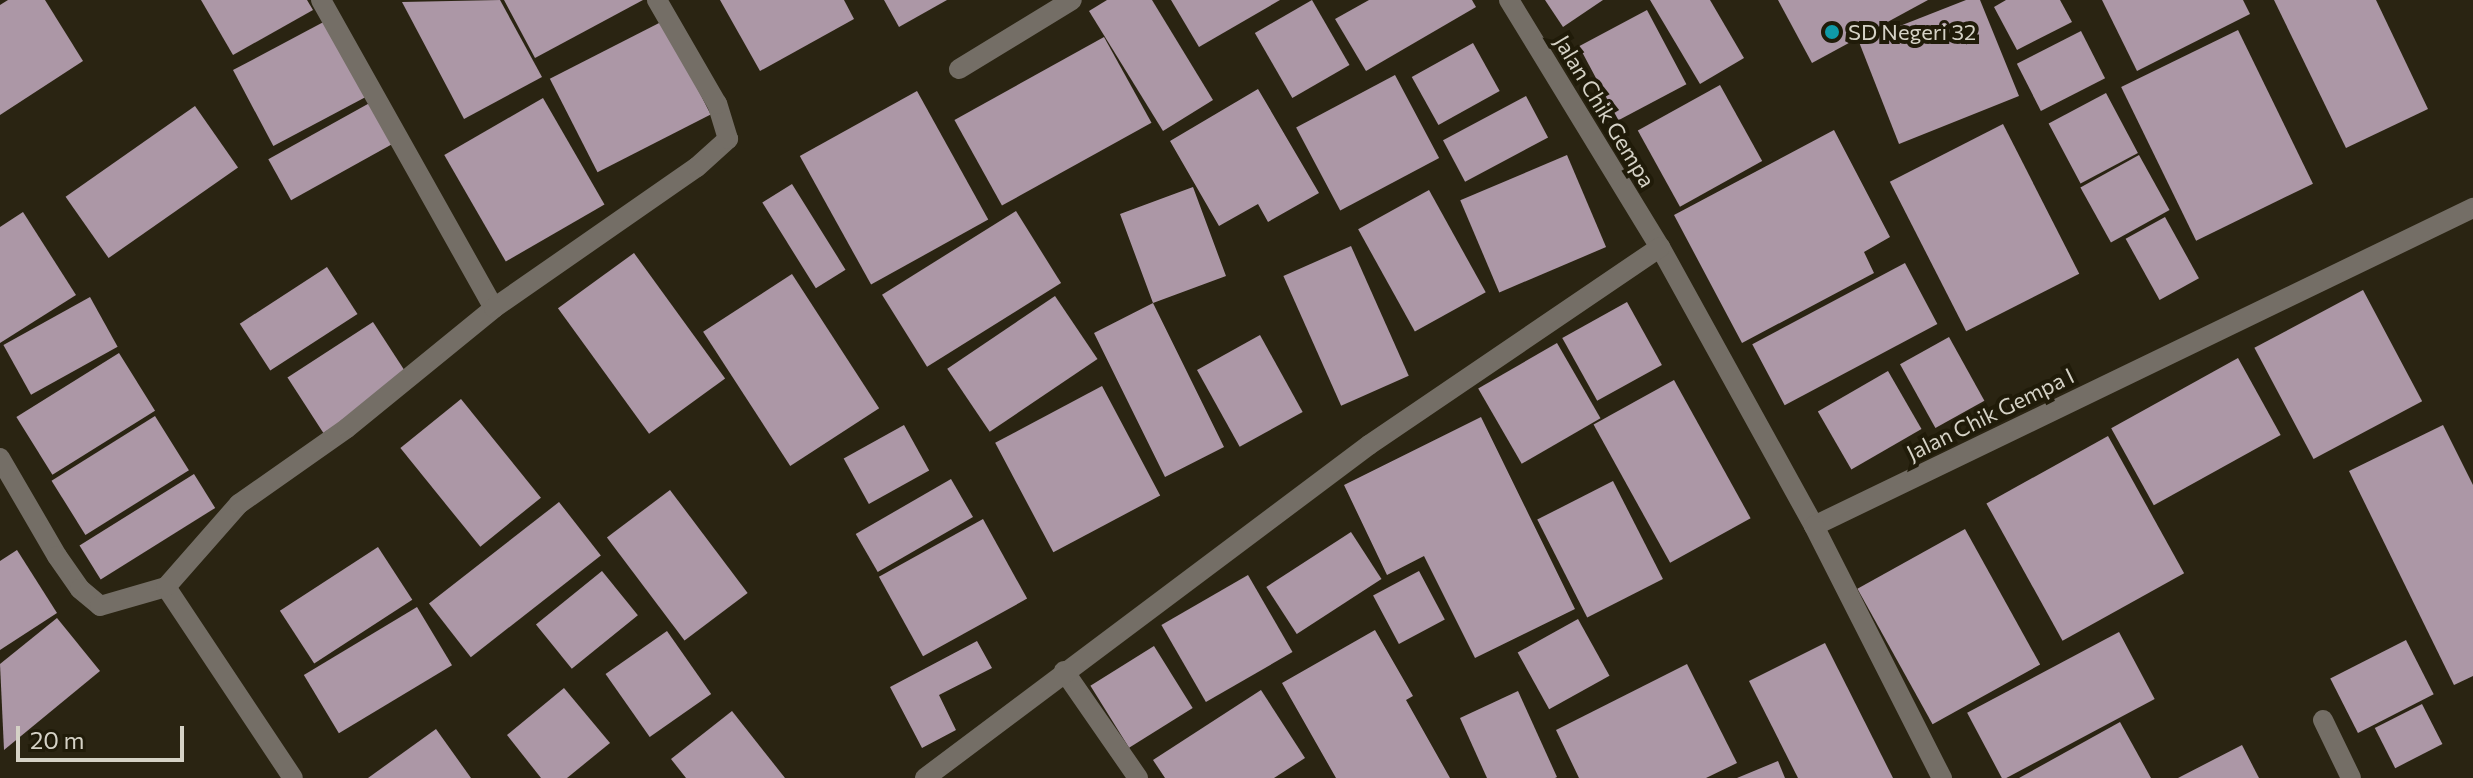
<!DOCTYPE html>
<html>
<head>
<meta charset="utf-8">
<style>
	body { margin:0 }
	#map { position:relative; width:2473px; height:778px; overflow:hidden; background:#2a2412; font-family:Commissioner,sans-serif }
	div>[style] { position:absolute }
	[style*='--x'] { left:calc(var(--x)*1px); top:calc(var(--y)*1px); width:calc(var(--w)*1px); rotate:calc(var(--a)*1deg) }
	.building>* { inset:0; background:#ac97a6; transform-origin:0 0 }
	.minor>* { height:20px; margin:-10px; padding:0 10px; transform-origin:10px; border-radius:10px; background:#746e66 }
	.dots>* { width:22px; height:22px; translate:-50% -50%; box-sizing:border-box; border:4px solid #201b09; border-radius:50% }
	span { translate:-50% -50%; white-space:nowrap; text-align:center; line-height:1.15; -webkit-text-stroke:8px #201b09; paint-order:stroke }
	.poi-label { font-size:22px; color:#d5d2c6 }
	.left { translate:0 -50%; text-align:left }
	.street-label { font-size:22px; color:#d5d2c6 }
	.scale { position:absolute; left:16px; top:726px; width:168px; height:36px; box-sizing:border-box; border:4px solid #d5d2c6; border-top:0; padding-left:10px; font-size:24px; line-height:28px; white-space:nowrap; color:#d5d2c6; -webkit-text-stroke:6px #201b09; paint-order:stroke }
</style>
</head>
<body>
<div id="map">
	<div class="building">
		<i style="clip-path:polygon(8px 0,45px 0,83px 61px,0 115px,0 5px)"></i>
		<i style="clip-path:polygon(201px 0,307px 0,313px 10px,233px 55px)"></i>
		<i style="clip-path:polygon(500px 0,542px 77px,464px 119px,402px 2px)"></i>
		<i style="clip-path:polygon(504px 0,643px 0,535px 58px)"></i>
		<i style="clip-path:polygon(720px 0,844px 0,854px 19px,760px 71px)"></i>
		<i style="clip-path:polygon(884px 0,947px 0,899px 27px)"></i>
		<i style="clip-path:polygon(1107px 0,1152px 0,1213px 100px,1163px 131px,1089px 11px)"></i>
		<i style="clip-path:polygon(1171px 0,1280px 0,1199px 47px)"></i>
		<i style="left:1312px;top:0;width:75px;height:66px;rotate:60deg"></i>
		<i style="clip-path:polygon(1369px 0,1472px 0,1476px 7px,1366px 71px,1335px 19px)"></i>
		<i style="clip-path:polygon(1545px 0,1603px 0,1563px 27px)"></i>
		<i style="clip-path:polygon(1650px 0,1710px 0,1744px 58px,1700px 84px)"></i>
		<i style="clip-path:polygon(1778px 0,1928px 0,1812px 63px)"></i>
		<i style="clip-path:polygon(1966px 0,1980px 0,2019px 96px,1899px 144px,1859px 42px)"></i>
		<i style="clip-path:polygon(2006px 0,2060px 0,2072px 22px,2017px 50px,1994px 7px)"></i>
		<i style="clip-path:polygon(2102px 0,2243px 0,2250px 14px,2137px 71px)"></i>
		<i style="clip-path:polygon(2274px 0,2376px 0,2428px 109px,2346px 148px)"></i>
		<i style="left:1647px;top:10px;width:84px;height:77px;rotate:62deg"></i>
		<i style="left:331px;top:18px;width:86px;height:111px;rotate:62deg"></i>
		<i style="left:663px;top:21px;width:105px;height:127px;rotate:63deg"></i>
		<i style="left:2238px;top:30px;width:171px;height:130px;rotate:64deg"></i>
		<i style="left:2081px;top:31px;width:53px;height:72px;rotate:63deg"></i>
		<i style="left:1104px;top:37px;width:98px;height:171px;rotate:61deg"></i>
		<i style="left:1473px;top:43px;width:55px;height:70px;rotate:61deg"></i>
		<i style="left:1395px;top:75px;width:94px;height:112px;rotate:62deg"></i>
		<i style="left:1720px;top:85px;width:87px;height:94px;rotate:61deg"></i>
		<i style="clip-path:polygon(1258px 89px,1319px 193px,1268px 222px,1258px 204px,1219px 226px,1170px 141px)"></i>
		<i style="left:917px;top:91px;width:147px;height:134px;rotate:61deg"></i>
		<i style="left:2106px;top:93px;width:68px;height:65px;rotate:62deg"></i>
		<i style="left:1526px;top:96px;width:47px;height:94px;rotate:62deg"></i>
		<i style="left:543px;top:98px;width:123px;height:114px;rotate:60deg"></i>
		<i style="left:375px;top:100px;width:47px;height:122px;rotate:61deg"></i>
		<i style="left:195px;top:106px;width:75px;height:158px;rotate:55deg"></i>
		<i style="left:2003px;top:124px;width:168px;height:127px;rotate:63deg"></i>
		<i style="clip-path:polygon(1834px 130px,1890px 237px,1864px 252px,1874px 273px,1742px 343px,1674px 215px)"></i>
		<i style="left:1567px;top:155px;width:100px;height:116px;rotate:67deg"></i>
		<i style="left:2139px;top:155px;width:63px;height:67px;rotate:61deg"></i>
		<i style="left:792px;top:184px;width:101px;height:35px;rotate:58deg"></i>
		<i style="clip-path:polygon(1193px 187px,1226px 276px,1153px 303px,1224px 447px,1165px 477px,1094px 333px,1153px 303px,1120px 214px)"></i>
		<i style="left:1429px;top:190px;width:117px;height:81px;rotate:61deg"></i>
		<i style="left:1016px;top:211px;width:85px;height:158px;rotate:58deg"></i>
		<i style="clip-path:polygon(23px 212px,76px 295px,0 343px,0 227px)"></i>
		<i style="left:2165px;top:217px;width:70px;height:45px;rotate:61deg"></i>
		<i style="left:1351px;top:246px;width:142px;height:74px;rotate:66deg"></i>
		<i style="left:634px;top:253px;width:155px;height:94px;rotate:54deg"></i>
		<i style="left:1905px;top:263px;width:69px;height:173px;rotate:62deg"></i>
		<i style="left:327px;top:267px;width:56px;height:104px;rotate:57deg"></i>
		<i style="left:792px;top:274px;width:160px;height:106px;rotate:57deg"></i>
		<i style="left:2363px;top:290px;width:126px;height:123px;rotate:62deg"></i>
		<i style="left:1055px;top:296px;width:76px;height:130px;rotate:56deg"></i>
		<i style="left:90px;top:297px;width:57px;height:99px;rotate:61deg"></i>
		<i style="left:1627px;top:302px;width:72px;height:74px;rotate:61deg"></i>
		<i style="left:373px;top:322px;width:66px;height:102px;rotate:57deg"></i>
		<i style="left:1260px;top:335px;width:88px;height:72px;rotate:61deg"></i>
		<i style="left:1949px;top:337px;width:73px;height:56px;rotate:61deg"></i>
		<i style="left:1557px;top:343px;width:87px;height:91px;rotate:60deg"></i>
		<i style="left:119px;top:353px;width:68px;height:121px;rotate:58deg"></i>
		<i style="left:2238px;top:358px;width:88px;height:145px;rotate:61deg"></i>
		<i style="left:1888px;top:371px;width:67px;height:81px;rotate:60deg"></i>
		<i style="left:1674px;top:380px;width:158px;height:92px;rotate:61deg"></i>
		<i style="left:1102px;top:386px;width:124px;height:121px;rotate:62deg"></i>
		<i style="left:461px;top:399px;width:127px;height:78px;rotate:51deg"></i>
		<i style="left:155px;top:416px;width:64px;height:122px;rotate:58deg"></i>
		<i style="clip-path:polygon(1481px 417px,1575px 609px,1475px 658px,1424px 556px,1387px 575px,1344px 485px)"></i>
		<i style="left:904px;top:425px;width:52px;height:69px;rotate:61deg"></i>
		<i style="clip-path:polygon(2443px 425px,2473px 485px,2473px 676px,2454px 685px,2349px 471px)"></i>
		<i style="left:2108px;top:436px;width:157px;height:139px;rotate:61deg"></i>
		<i style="left:194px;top:474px;width:40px;height:135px;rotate:58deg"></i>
		<i style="left:951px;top:479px;width:44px;height:110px;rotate:60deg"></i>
		<i style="left:1613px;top:481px;width:110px;height:85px;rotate:63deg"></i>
		<i style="left:670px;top:490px;width:129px;height:79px;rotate:53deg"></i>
		<i style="left:559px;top:502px;width:68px;height:165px;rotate:52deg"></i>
		<i style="left:983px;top:519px;width:91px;height:119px;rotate:61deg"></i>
		<i style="left:1965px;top:529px;width:155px;height:123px;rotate:61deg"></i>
		<i style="left:1351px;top:532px;width:56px;height:101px;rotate:57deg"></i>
		<i style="left:378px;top:547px;width:63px;height:117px;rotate:57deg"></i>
		<i style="clip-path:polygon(17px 550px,57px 613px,0 650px,0 561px)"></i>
		<i style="left:602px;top:571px;width:57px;height:85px;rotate:51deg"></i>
		<i style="left:1419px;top:571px;width:55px;height:52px;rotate:62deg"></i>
		<i style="left:1248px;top:575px;width:89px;height:100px;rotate:60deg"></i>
		<i style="left:417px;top:607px;width:68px;height:132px;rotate:59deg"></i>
		<i style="clip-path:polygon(57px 618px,100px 671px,4px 750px,0 664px)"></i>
		<i style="left:1578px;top:619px;width:65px;height:69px;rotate:61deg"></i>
		<i style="clip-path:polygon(1375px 630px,1413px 696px,1406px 700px,1450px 778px,1336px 778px,1282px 683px)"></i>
		<i style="left:667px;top:631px;width:77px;height:75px;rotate:55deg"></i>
		<i style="left:2119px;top:632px;width:76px;height:172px;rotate:62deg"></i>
		<i style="left:2406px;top:640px;width:61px;height:85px;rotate:63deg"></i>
		<i style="clip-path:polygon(977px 641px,992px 668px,939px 695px,956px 730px,922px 748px,890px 687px)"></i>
		<i style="clip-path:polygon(1825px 643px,1893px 778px,1798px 778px,1749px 681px)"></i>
		<i style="left:1154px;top:646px;width:73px;height:75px;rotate:58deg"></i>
		<i style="clip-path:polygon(1687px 664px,1737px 763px,1706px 778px,1579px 778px,1556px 730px)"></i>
		<i style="clip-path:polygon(564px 688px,610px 743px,567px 778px,541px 778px,507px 735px)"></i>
		<i style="clip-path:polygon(1261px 690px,1305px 758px,1274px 778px,1165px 778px,1153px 760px)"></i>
		<i style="clip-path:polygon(1518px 691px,1557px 777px,1555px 778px,1487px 778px,1460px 718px)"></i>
		<i style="left:2422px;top:704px;width:45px;height:53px;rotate:63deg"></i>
		<i style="clip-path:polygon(732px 711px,785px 778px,686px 778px,671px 759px)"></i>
		<i style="clip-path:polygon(2120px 722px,2151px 778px,2019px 778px)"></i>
		<i style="clip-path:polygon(436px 729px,471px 778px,368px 778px)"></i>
		<i style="clip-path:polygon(2242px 745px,2259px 778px,2178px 778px)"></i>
		<i style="clip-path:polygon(1778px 761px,1785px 778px,1737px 778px)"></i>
	</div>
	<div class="minor">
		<i style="--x:321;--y:0;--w:353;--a:60.7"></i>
		<i style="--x:1509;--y:0;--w:289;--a:58.6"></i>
		<i style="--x:1660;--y:247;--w:319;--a:61.1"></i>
		<i style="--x:1814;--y:526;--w:732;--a:-25.76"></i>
		<i style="--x:959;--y:69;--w:132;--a:-31.4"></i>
		<i style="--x:0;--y:458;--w:113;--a:59.8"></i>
		<i style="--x:57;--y:556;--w:40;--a:55.1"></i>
		<i style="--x:80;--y:589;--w:26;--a:40"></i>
		<i style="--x:100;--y:606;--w:69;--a:-16.1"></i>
		<i style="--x:166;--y:587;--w:229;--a:56.4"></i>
		<i style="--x:1814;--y:526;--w:283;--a:63.1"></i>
		<i style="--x:166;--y:587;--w:111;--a:-48.7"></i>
		<i style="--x:239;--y:504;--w:132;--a:-35.1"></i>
		<i style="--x:347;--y:428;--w:190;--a:-39.2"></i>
		<i style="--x:494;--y:308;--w:247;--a:-34.8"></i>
		<i style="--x:697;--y:167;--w:42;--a:-42.1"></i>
		<i style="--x:728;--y:139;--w:37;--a:-107"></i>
		<i style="--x:717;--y:104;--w:120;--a:-120"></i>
		<i style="--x:1064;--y:671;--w:130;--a:55.3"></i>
		<i style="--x:2323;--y:720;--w:64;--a:64.2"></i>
		<i style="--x:925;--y:778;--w:555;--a:-36.87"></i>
		<i style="--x:1369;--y:445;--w:352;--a:-34.2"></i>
	</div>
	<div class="dots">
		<i style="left:1832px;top:32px;background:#0f9aa8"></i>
	</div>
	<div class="poi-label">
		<span class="left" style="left:1848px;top:32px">SD Negeri 32</span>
	</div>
	<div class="street-label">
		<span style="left:1605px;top:111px;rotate:59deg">Jalan Chik Gempa</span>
		<span style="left:1990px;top:414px;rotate:-26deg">Jalan Chik Gempa I</span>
	</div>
	<div class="scale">20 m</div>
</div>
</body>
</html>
